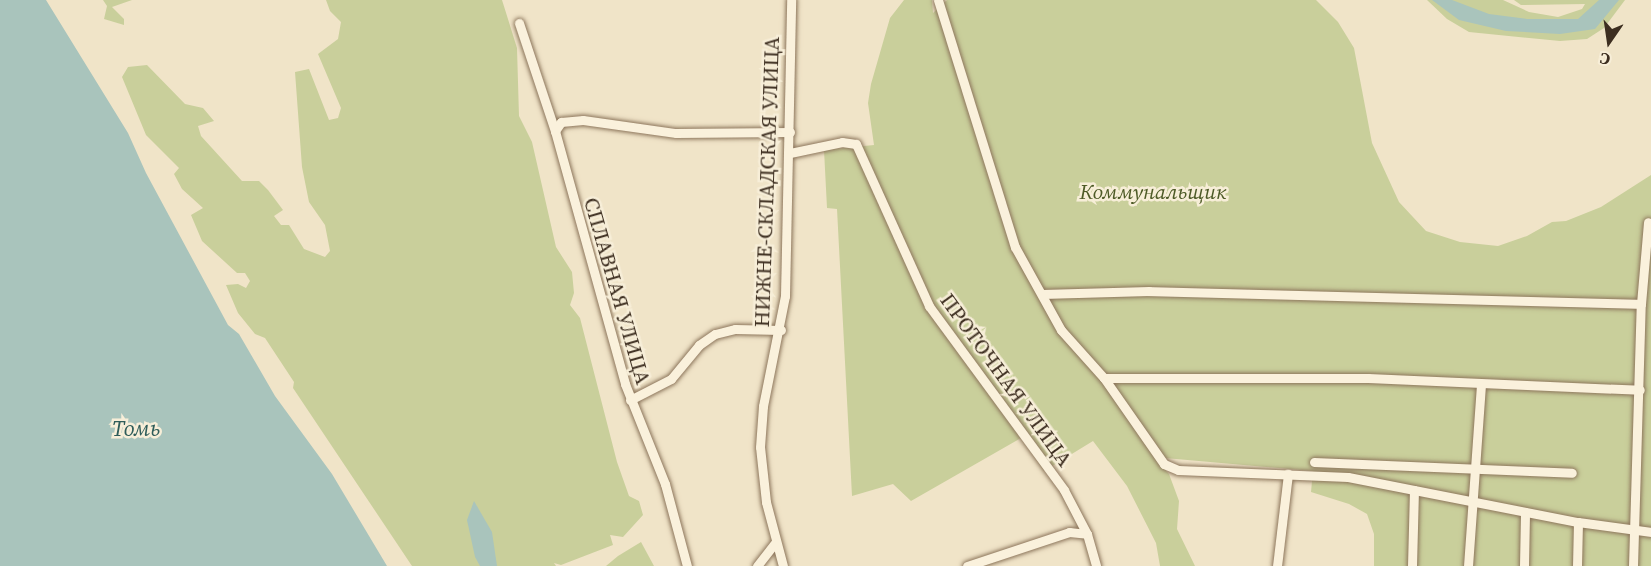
<!DOCTYPE html>
<html>
<head>
<meta charset="utf-8">
<style>
	body { margin:0 }
	#map { position:relative; width:1651px; height:566px; overflow:hidden; background:#f0e4c8; font-family:"Source Serif 4",serif }
	div>[style] { position:absolute }
	[style*='--x'] { left:calc(var(--x)*1px); top:calc(var(--y)*1px); width:calc(var(--w)*1px); rotate:calc(var(--a)*1deg) }
	.green>* { inset:0; background:#c9cf9b }
	.water>* { inset:0; background:#a9c4bc }
	.roads { filter:drop-shadow(0 0 2px #8d765c) drop-shadow(0 0 2px #8d765c) }
	.minor>* { height:9px; margin:-4.5px; padding:0 4.5px; transform-origin:4.5px; border-radius:4.5px; background:#faf1dc }
	span { translate:-50% -50%; white-space:nowrap; text-align:center; line-height:1.15; -webkit-text-stroke:5px #f7eed8; paint-order:stroke }
	.street-label { font-size:21px; color:#3d2e20 }
	.park-label { font-size:21px; color:#4d5a26; font-style:italic }
	.water-label { font-size:22px; color:#2f5d5a; font-style:italic }
	.north { position:absolute; left:1579px; top:12px; width:60px; height:60px; -webkit-text-stroke:4px #f7eed8; paint-order:stroke; rotate:193deg; font-size:16px; font-weight:700; line-height:24px; text-align:center; color:#3d2e20 }
	.north::after { content:''; display:block; margin:auto; width:21px; height:27px; background:#3d2e20; clip-path:polygon(50% 0,100% 100%,50% 72%,0 100%) }
</style>
</head>
<body>
<div id="map">
	<div class="green">
		<i style="clip-path:polygon(103px 0,132px 0,112px 7px,124px 19px,124px 25px,104px 19px,107px 6px)"></i>
		<i style="clip-path:polygon(326px 0,502px 0,517px 48px,519px 116px,532px 142px,556px 247px,572px 272px,574px 293px,570px 305px,580px 318px,617px 462px,629px 496px,639px 501px,643px 515px,623px 537px,610px 535px,613px 545px,561px 565px,554px 563px,556px 566px,412px 566px,293px 388px,294px 382px,265px 338px,255px 334px,238px 313px,226px 285px,238px 284px,246px 288px,250px 281px,245px 273px,237px 273px,202px 241px,191px 215px,203px 208px,182px 189px,174px 174px,179px 168px,146px 135px,122px 77px,128px 67px,147px 65px,185px 104px,203px 108px,214px 121px,198px 126px,201px 136px,242px 181px,259px 181px,268px 190px,283px 210px,274px 216px,281px 225px,289px 225px,304px 249px,325px 257px,330px 251px,325px 225px,309px 202px,302px 167px,295px 72px,309px 69px,329px 120px,338px 118px,341px 108px,318px 54px,338px 39px,341px 22px,330px 11px)"></i>
		<i style="clip-path:polygon(904px 0,932px 0,933px 13px,947px 0,1316px 0,1338px 22px,1354px 48px,1372px 143px,1399px 202px,1426px 231px,1460px 242px,1498px 246px,1527px 236px,1552px 222px,1566px 221px,1601px 207px,1651px 175px,1651px 566px,1374px 566px,1374px 534px,1367px 514px,1349px 504px,1311px 492px,1313px 471px,1165px 458px,1159px 463px,1169px 474px,1179px 501px,1177px 529px,1195px 566px,1160px 566px,1156px 543px,1127px 486px,1093px 441px,1044px 471px,1021px 438px,911px 501px,893px 484px,852px 496px,837px 209px,827px 208px,824px 150px,874px 145px,868px 103px,871px 84px,890px 18px)"></i>
		<i style="clip-path:polygon(1427px 0,1503px 0,1529px 12px,1558px 17px,1582px 9px,1585px 4px,1521px 5px,1514px 0,1625px 0,1604px 28px,1587px 39px,1560px 41px,1469px 32px,1447px 19px)"></i>
		<i style="clip-path:polygon(641px 542px,654px 566px,606px 566px,618px 556px)"></i>
	</div>
	<div class="water">
		<i style="clip-path:polygon(0 0,46px 0,128px 133px,146px 173px,228px 325px,239px 334px,275px 396px,332px 474px,387px 566px,0 566px)"></i>
		<i style="clip-path:polygon(1432px 0,1452px 0,1489px 14px,1527px 19px,1578px 19px,1599px 0,1619px 0,1595px 29px,1560px 34px,1506px 31px,1459px 20px)"></i>
		<i style="clip-path:polygon(474px 501px,492px 532px,497px 566px,480px 566px,475px 557px,467px 520px)"></i>
	</div>
	<div class="roads">
		<div class="minor">
			<i style="--x:938;--y:0;--w:259;--a:72.7"></i>
			<i style="--x:1015;--y:247;--w:95;--a:61"></i>
			<i style="--x:1061;--y:330;--w:64;--a:48.1"></i>
			<i style="--x:1104;--y:378;--w:105;--a:55.1"></i>
			<i style="--x:1164;--y:464;--w:15;--a:23"></i>
			<i style="--x:1178;--y:470;--w:170;--a:2.4"></i>
			<i style="--x:1348;--y:477;--w:234;--a:11.1"></i>
			<i style="--x:1578;--y:522;--w:74;--a:7.8"></i>
			<i style="--x:519;--y:23;--w:114;--a:71.6"></i>
			<i style="--x:555;--y:131;--w:263;--a:74.5"></i>
			<i style="--x:625;--y:384;--w:108;--a:68.2"></i>
			<i style="--x:665;--y:484;--w:85;--a:75"></i>
			<i style="--x:555;--y:131;--w:11;--a:-56"></i>
			<i style="--x:561;--y:122;--w:22;--a:-5"></i>
			<i style="--x:583;--y:120;--w:94;--a:8"></i>
			<i style="--x:676;--y:133;--w:114;--a:-0.5"></i>
			<i style="--x:790;--y:153;--w:53;--a:-11.9"></i>
			<i style="--x:842;--y:142;--w:14;--a:8"></i>
			<i style="--x:856;--y:144;--w:178;--a:65.7"></i>
			<i style="--x:929;--y:306;--w:228;--a:53.7"></i>
			<i style="--x:1064;--y:490;--w:50;--a:62.4"></i>
			<i style="--x:1087;--y:534;--w:33;--a:74"></i>
			<i style="--x:1042;--y:294;--w:107;--a:-1.6"></i>
			<i style="--x:1149;--y:291;--w:492;--a:1.5"></i>
			<i style="--x:1104;--y:378;--w:264;--a:0"></i>
			<i style="--x:1368;--y:378;--w:272;--a:2.5"></i>
			<i style="--x:630;--y:400;--w:46;--a:-27.1"></i>
			<i style="--x:671;--y:379;--w:44;--a:-50.5"></i>
			<i style="--x:699;--y:345;--w:19;--a:-35"></i>
			<i style="--x:715;--y:334;--w:21;--a:-14"></i>
			<i style="--x:735;--y:329;--w:46;--a:1.2"></i>
			<i style="--x:1314;--y:462;--w:258;--a:2.4"></i>
			<i style="--x:757;--y:566;--w:31;--a:-52"></i>
			<i style="--x:783;--y:566;--w:66;--a:-104.9"></i>
			<i style="--x:766;--y:502;--w:55;--a:-96.2"></i>
			<i style="--x:760;--y:447;--w:41;--a:-85.8"></i>
			<i style="--x:763;--y:406;--w:112;--a:-78.7"></i>
			<i style="--x:785;--y:296;--w:296;--a:-88.8"></i>
			<i style="--x:967;--y:566;--w:108;--a:-18.4"></i>
			<i style="--x:1069;--y:532;--w:18;--a:6"></i>
			<i style="--x:1277;--y:566;--w:93;--a:-83.2"></i>
			<i style="--x:1412;--y:566;--w:76;--a:-88.5"></i>
			<i style="--x:1468;--y:566;--w:182;--a:-85.9"></i>
			<i style="--x:1524;--y:566;--w:54;--a:-88.9"></i>
			<i style="--x:1577;--y:566;--w:44;--a:-88.7"></i>
			<i style="--x:1633;--y:566;--w:262;--a:-88.3"></i>
			<i style="--x:1641;--y:304;--w:82;--a:-85.1"></i>
		</div>
	</div>
	<div class="street-label">
		<span style="left:767px;top:182px;rotate:-88deg">НИЖНЕ-СКЛАДСКАЯ УЛИЦА</span>
		<span style="left:617px;top:291px;rotate:74deg">СПЛАВНАЯ УЛИЦА</span>
		<span style="left:1006px;top:380px;rotate:54deg">ПРОТОЧНАЯ УЛИЦА</span>
	</div>
	<div class="park-label">
		<span style="left:1153px;top:192px">Коммунальщик</span>
	</div>
	<div class="water-label">
		<span style="left:136px;top:429px">Томь</span>
	</div>
	<div class="north">С</div>
</div>
</body>
</html>
